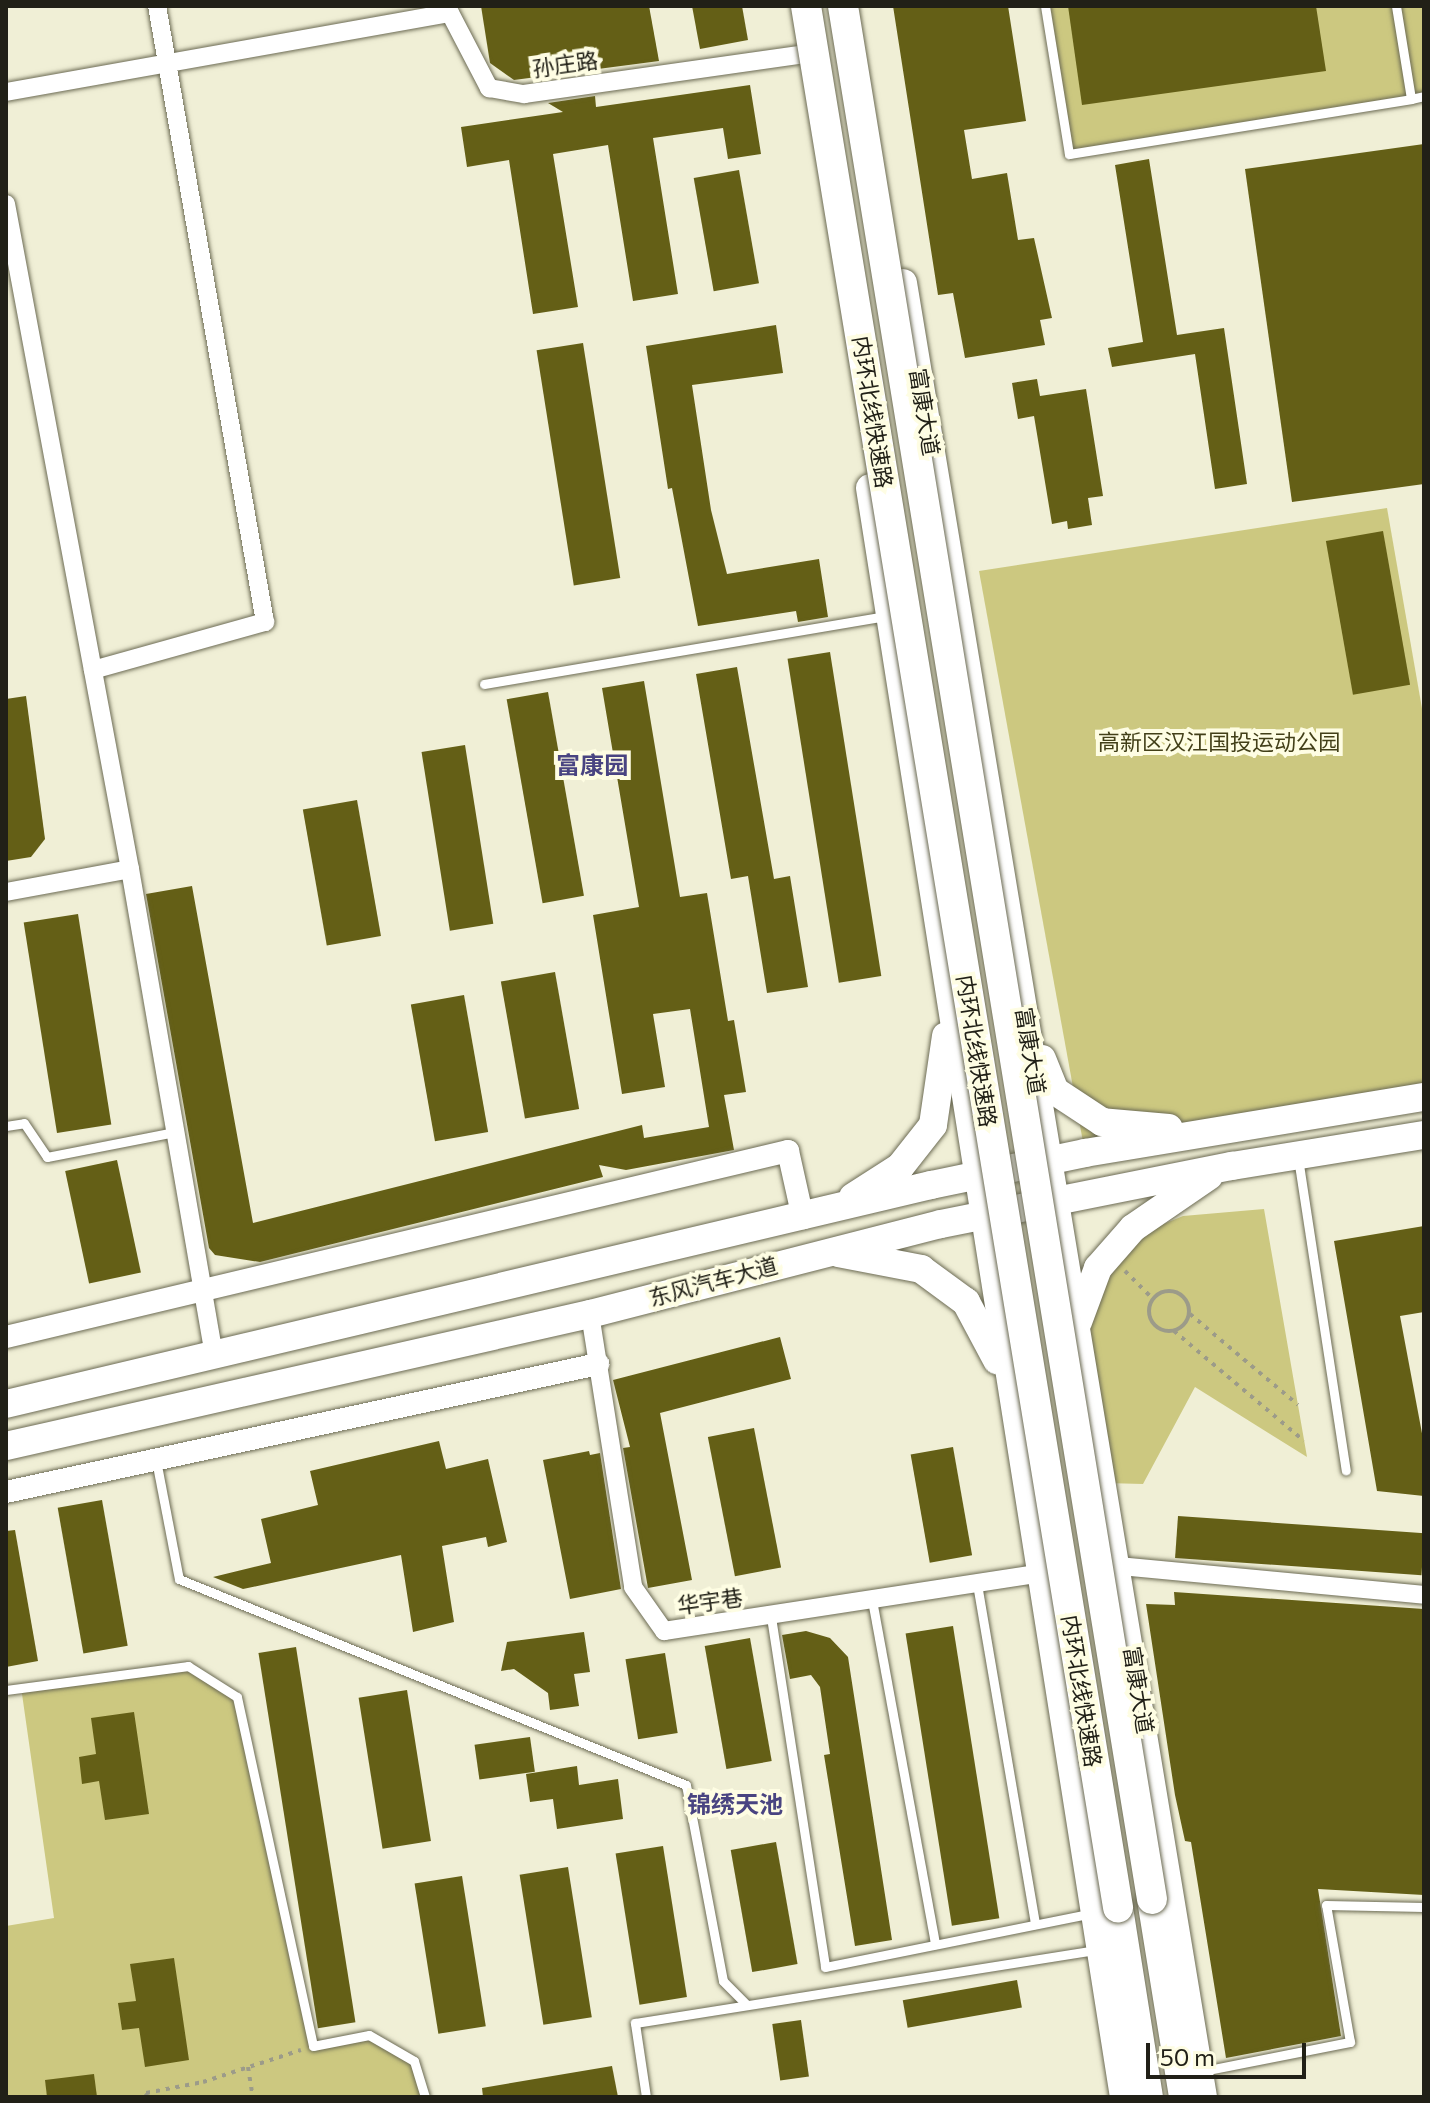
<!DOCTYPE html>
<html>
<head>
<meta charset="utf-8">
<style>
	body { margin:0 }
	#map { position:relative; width:1430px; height:2103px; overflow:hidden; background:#f0efd6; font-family:Commissioner,"Noto Sans SC",sans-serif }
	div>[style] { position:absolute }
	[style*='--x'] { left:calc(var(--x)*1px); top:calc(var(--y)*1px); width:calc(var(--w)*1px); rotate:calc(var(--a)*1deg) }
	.green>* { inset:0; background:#ccc880 }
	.building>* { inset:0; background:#645f16; transform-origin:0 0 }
	.path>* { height:4px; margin-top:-2px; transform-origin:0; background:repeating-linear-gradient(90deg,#9c9b89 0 4px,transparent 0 10px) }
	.path>.ring { margin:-2px; padding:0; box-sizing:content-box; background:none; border:4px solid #9c9b89; border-radius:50% }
	.roads { filter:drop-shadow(0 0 2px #6c6b54) drop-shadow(0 0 2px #6c6b54) }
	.service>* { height:9px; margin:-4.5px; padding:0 4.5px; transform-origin:4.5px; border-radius:4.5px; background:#fff }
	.minor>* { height:18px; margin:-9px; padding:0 9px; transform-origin:9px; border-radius:9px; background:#fff }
	.tertiary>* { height:22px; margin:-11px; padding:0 11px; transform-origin:11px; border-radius:11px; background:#fff }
	.primary>* { height:28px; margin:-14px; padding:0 14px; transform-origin:14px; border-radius:14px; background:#fff }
	.trunk>* { height:30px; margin:-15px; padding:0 15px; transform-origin:15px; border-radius:15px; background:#fff }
	.bridges { filter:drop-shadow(0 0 2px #6c6b54) drop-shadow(0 0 2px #6c6b54) }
	.trunk-bridge>* { height:30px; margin:-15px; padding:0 15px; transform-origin:15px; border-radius:15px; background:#fff }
	span { translate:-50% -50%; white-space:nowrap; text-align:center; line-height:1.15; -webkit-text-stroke:8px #fefde3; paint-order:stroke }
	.street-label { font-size:22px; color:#212017 }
	.park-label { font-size:22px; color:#423f18 }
	.neighbourhood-label { font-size:24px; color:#494481; font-weight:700 }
	.frame { position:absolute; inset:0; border:8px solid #212017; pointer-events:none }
	.scale { position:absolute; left:1146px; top:2043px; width:160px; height:36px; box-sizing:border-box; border:4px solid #212017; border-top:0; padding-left:10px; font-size:24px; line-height:28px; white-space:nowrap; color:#212017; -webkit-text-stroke:6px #fefde3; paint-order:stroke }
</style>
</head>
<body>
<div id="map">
	<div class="green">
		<i style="clip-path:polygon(1045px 6px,1424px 6px,1424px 96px,1069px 154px)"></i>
		<i style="clip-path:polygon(1387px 508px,1424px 720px,1424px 1097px,1085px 1153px,979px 571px)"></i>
		<i style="clip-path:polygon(1264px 1209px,1307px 1457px,1195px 1387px,1143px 1484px,1105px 1483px,1081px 1340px,1106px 1274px,1142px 1233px,1183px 1216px)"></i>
		<i style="clip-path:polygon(188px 1666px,237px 1697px,312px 2046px,369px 2035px,414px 2061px,425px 2097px,6px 2097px,6px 1926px,54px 1918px,21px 1687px)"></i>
	</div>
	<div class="building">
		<i style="clip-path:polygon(481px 6px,649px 6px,659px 61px,514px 80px,490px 63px)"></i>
		<i style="clip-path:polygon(692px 6px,742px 6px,748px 40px,700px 49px)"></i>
		<i style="clip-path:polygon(893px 6px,1008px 6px,1026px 121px,964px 130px,972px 179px,1007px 173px,1018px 240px,1034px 238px,1052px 318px,1040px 320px,1045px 345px,965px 358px,953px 293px,938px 295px)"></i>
		<i style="clip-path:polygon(1068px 6px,1316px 6px,1326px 71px,1082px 105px)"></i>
		<i style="clip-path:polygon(750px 85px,761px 154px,728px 159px,723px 128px,653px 138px,678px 294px,633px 301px,608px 145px,553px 154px,578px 307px,533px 314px,509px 160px,467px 167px,461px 127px,563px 112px,548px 103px,595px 96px,596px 107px)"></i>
		<i style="clip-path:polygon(1424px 144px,1424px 484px,1292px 502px,1245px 169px)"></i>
		<i style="clip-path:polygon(1149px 159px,1177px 335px,1224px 328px,1247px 484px,1215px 489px,1195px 354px,1112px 367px,1108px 348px,1143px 342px,1115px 165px)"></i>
		<i style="left:739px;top:170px;width:115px;height:46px;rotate:80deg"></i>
		<i style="clip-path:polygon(776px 325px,783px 373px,692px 385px,711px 510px,727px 574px,819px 559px,828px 617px,798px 622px,796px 611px,698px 626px,672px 488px,668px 489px,646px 346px)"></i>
		<i style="left:583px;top:343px;width:238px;height:47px;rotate:81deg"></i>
		<i style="clip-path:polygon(1037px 379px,1040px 396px,1086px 389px,1103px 496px,1088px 498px,1092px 525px,1068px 529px,1067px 521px,1052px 524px,1034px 416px,1018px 419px,1012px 383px)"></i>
		<i style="left:1383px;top:531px;width:156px;height:58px;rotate:80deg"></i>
		<i style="left:830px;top:652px;width:328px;height:43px;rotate:81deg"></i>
		<i style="clip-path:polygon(737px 667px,774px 879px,790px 876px,808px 987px,767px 993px,748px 876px,731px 879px,696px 674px)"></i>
		<i style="clip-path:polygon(644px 681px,680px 897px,707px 893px,728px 1021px,734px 1020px,746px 1092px,724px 1095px,734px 1150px,626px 1170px,599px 1165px,603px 1177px,260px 1262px,215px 1255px,209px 1248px,146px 894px,192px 886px,253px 1223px,642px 1125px,644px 1138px,709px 1127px,690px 1009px,653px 1014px,665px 1087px,622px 1094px,593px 915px,639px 907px,602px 688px)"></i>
		<i style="left:548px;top:692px;width:207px;height:42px;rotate:80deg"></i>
		<i style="clip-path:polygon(26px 696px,45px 839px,31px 857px,6px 861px,6px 699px)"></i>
		<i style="left:465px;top:745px;width:181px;height:44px;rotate:81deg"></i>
		<i style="left:357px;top:800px;width:138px;height:55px;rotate:80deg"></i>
		<i style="left:78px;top:914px;width:213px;height:55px;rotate:81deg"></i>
		<i style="left:555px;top:972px;width:139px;height:55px;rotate:80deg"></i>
		<i style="left:464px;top:995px;width:139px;height:54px;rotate:80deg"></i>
		<i style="left:117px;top:1160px;width:115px;height:53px;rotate:78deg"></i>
		<i style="clip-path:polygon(1424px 1226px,1424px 1312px,1400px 1316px,1424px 1444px,1424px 1496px,1377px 1491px,1334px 1241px)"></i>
		<i style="clip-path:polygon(780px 1337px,791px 1379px,660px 1413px,692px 1580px,648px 1588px,623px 1448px,630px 1447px,613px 1380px)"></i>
		<i style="left:754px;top:1428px;width:142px;height:47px;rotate:79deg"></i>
		<i style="clip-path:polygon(439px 1441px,446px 1469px,488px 1459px,507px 1542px,488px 1547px,486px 1537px,442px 1546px,454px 1622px,413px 1632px,401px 1555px,243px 1589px,213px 1577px,271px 1563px,261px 1519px,318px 1505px,310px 1471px)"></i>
		<i style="left:953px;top:1447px;width:110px;height:43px;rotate:80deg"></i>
		<i style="clip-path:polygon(589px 1451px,590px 1455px,600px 1453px,621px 1589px,570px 1599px,543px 1460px)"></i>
		<i style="left:102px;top:1500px;width:148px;height:45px;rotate:80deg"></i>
		<i style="left:1178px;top:1516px;width:247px;height:42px;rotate:4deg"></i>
		<i style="clip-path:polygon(15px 1530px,38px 1661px,6px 1667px,6px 1531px)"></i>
		<i style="clip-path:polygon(1174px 1592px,1424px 1609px,1424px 1895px,1318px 1889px,1341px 2036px,1226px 2058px,1191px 1842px,1185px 1841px,1175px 1795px,1146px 1604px,1175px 1605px)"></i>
		<i style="left:953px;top:1626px;width:296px;height:48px;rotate:81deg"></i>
		<i style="clip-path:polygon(806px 1631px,830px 1638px,848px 1657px,892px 1940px,855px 1946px,824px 1755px,830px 1754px,820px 1687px,811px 1675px,790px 1679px,782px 1635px)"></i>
		<i style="clip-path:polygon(584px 1632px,590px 1672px,574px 1674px,579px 1706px,550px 1710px,548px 1693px,514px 1669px,501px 1671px,507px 1642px)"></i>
		<i style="left:750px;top:1638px;width:125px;height:46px;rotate:80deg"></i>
		<i style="left:296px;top:1647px;width:380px;height:38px;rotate:81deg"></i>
		<i style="left:665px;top:1653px;width:81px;height:40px;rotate:81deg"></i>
		<i style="left:407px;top:1690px;width:153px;height:49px;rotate:81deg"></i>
		<i style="clip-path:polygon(134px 1712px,149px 1814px,105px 1820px,99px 1781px,82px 1784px,79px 1757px,96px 1754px,91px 1718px)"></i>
		<i style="left:530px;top:1737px;width:35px;height:56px;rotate:82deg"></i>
		<i style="clip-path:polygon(577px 1766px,579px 1785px,618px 1779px,623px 1819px,557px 1829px,553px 1799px,530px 1802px,526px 1774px)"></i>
		<i style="left:776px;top:1842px;width:124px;height:46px;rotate:80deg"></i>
		<i style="left:663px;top:1846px;width:153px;height:48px;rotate:81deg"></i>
		<i style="left:568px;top:1867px;width:152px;height:49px;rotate:81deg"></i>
		<i style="left:462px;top:1876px;width:152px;height:48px;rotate:81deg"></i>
		<i style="clip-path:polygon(174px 1958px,189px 2060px,145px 2067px,139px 2028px,122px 2030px,118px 2003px,136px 2001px,130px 1964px)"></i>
		<i style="left:1017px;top:1980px;width:28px;height:116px;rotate:80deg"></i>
		<i style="left:801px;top:2020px;width:57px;height:29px;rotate:82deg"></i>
		<i style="clip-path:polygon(612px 2066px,618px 2097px,483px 2097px,482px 2088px)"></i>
		<i style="clip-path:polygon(94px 2074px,97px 2097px,47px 2097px,45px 2080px)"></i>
	</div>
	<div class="path">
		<i style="--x:1125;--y:1271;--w:40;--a:45"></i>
		<i class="ring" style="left:1149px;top:1291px;width:36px;height:36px"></i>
		<i style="--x:1190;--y:1314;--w:141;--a:40.1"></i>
		<i style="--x:1174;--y:1331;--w:170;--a:40.2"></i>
		<i style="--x:248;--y:2067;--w:30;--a:81"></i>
		<i style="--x:147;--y:2097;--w:4;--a:-104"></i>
		<i style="--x:146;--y:2093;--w:58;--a:-10.9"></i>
		<i style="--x:203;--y:2082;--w:103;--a:-18.1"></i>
	</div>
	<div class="roads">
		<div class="service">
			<i style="--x:1045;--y:6;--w:150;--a:80.8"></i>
			<i style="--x:1069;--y:154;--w:346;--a:-9.1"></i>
			<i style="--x:1396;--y:6;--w:94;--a:80.8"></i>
			<i style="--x:1411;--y:99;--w:13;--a:-13"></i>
			<i style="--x:484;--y:684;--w:409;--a:-9.6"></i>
			<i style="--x:6;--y:1126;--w:18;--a:-9"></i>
			<i style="--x:24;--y:1123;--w:41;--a:55.9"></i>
			<i style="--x:47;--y:1157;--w:130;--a:-11.1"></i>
			<i style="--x:1298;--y:1158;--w:316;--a:81.3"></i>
			<i style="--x:156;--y:1460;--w:121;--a:79.1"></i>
			<i style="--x:179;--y:1579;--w:547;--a:22.11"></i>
			<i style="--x:686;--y:1785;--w:199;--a:79.3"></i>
			<i style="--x:723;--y:1981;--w:33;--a:45"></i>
			<i style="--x:977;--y:1584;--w:345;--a:80.3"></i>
			<i style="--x:872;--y:1600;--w:350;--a:79.6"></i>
			<i style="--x:771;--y:1617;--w:354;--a:81.2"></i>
			<i style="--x:825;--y:1967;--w:272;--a:-11.4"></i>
			<i style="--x:6;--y:1690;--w:184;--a:-7.5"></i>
			<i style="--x:188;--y:1666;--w:58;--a:32.3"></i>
			<i style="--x:237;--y:1697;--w:357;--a:77.7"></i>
			<i style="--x:313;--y:2046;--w:57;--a:-11.1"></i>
			<i style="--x:369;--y:2035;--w:52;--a:30"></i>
			<i style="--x:414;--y:2061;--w:38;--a:73"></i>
			<i style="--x:1203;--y:2071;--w:150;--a:-11.2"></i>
			<i style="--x:1350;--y:2042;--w:139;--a:-99.9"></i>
			<i style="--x:1326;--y:1905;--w:98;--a:1.2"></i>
			<i style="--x:646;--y:2097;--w:75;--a:-98.5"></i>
			<i style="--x:635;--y:2023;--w:469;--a:-9"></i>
		</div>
		<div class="minor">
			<i style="--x:6;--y:92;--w:451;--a:-10.1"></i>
			<i style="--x:450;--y:13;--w:85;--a:62.5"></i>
			<i style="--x:489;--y:88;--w:36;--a:10"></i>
			<i style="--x:524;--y:94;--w:278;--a:-8.1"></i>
			<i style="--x:6;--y:204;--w:676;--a:79.44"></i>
			<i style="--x:93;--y:670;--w:179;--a:-15.6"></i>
			<i style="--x:265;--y:622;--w:625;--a:-99.94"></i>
			<i style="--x:6;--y:892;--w:126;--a:-10.5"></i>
			<i style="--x:130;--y:869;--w:492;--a:80.2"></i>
			<i style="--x:590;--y:1314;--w:276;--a:81"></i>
			<i style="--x:633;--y:1587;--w:54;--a:54.8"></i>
			<i style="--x:664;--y:1631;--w:382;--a:-8.7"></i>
			<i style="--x:1119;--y:1566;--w:306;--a:5.4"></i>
		</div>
		<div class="tertiary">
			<i style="--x:6;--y:1337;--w:804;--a:-13.38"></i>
			<i style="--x:788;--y:1151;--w:69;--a:77.4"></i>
			<i style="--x:6;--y:1492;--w:606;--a:-12.2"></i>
		</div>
		<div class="primary">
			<i style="--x:903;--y:283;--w:1839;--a:80.61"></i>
			<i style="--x:870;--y:488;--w:1629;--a:81.03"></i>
			<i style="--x:1042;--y:1059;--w:35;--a:68"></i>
			<i style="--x:1055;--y:1091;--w:56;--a:33.4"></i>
			<i style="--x:1102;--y:1122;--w:67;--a:5.1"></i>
			<i style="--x:853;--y:1197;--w:56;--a:-32.6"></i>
			<i style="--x:900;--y:1167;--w:53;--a:-51.8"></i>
			<i style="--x:933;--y:1125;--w:90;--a:-81.7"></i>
			<i style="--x:838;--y:1253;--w:85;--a:10.9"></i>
			<i style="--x:921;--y:1269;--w:56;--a:36.3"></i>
			<i style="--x:966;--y:1302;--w:66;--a:61.9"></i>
			<i style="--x:1078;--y:1322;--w:58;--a:-69.7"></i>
			<i style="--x:1098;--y:1268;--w:53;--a:-48.8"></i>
			<i style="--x:1133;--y:1228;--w:92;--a:-34.4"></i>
			<i style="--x:6;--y:1404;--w:951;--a:-13.32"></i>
			<i style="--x:931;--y:1185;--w:157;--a:-11.7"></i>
			<i style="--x:1085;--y:1153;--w:344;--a:-9.4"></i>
			<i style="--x:6;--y:1446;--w:599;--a:-12.74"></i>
			<i style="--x:590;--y:1314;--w:362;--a:-14.4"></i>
			<i style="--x:941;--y:1224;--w:297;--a:-11.3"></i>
			<i style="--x:1232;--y:1166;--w:194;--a:-9.2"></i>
		</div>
		<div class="trunk">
			<i style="--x:1152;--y:1899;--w:201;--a:80.8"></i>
			<i style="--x:1118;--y:1908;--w:191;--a:81"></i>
		</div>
	</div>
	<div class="bridges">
		<div class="trunk-bridge">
			<i style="--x:806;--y:6;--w:1927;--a:80.68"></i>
			<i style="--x:843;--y:6;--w:1918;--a:80.73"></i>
		</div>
	</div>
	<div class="street-label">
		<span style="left:565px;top:64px;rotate:-8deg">孙庄路</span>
		<span style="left:873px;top:412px;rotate:81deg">内环北线快速路</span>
		<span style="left:925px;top:412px;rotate:81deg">富康大道</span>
		<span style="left:977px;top:1051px;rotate:81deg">内环北线快速路</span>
		<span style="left:1031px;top:1051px;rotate:81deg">富康大道</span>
		<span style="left:713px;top:1281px;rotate:-15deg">东风汽车大道</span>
		<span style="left:710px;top:1601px;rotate:-8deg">华宇巷</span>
		<span style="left:1139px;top:1690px;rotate:81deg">富康大道</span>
		<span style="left:1082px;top:1691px;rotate:81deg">内环北线快速路</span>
	</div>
	<div class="park-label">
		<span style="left:1219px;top:742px">高新区汉江国投运动公园</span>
	</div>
	<div class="neighbourhood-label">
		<span style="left:592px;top:765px">富康园</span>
		<span style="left:735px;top:1804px">锦绣天池</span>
	</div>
	<div class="frame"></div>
	<div class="scale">50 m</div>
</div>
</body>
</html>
